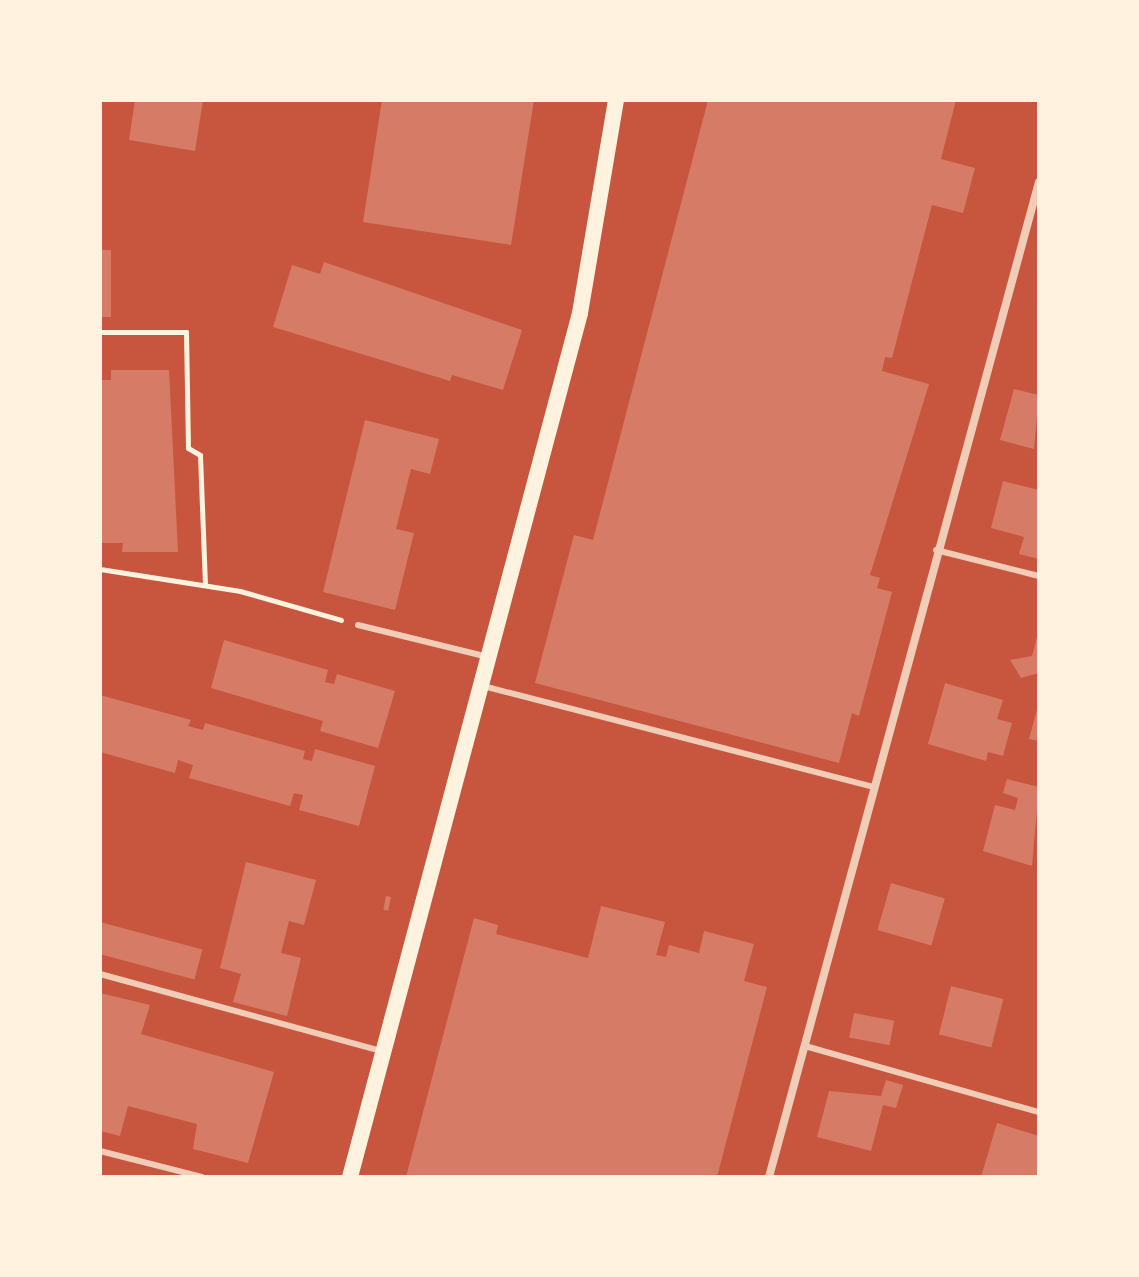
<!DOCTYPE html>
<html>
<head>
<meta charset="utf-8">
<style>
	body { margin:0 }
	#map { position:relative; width:1139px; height:1277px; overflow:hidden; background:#c8553d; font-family:"DM Sans",sans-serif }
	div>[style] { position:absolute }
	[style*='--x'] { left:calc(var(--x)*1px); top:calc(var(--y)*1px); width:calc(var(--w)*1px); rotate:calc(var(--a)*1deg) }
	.building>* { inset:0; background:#d67c66; transform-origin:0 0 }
	.path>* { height:5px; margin:-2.5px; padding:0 2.5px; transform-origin:2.5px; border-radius:2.5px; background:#fff3e0 }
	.service>* { height:6px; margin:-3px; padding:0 3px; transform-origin:3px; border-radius:3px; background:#f1ccb7 }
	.minor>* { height:8px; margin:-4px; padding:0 4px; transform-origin:4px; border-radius:4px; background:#f1ccb7 }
	.secondary>* { height:16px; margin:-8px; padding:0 8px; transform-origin:8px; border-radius:8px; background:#fff3e0 }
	span { translate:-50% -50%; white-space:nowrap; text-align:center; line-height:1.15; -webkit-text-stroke:6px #fff3e0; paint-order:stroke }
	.frame { position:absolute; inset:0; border:102px solid #fff3e0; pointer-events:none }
</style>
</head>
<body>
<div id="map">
	<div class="building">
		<i style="clip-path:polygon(135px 100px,203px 100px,195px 151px,129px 140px)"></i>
		<i style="clip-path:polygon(382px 100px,534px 100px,511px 245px,363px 222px)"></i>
		<i style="clip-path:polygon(708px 100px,956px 100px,941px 159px,975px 168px,963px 213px,932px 205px,892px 358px,885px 357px,882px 371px,929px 384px,870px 575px,880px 578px,877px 588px,892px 592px,859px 716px,852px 713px,839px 763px,535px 683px,574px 535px,593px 540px)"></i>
		<i style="left:100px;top:250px;width:11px;height:67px"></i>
		<i style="clip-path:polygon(324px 262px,522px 330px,503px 390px,452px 375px,450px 381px,273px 327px,292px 265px,320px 274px)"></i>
		<i style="clip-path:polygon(111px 370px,169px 370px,178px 552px,122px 552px,123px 543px,100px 543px,100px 380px,111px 380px)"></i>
		<i style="clip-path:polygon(1014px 389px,1039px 395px,1034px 449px,1000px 440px)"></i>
		<i style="clip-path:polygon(365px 420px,439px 439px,430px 474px,411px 469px,396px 529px,414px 533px,395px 610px,323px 592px)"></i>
		<i style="clip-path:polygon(1003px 481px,1039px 490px,1039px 559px,1019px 554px,1024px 537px,991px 528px)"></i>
		<i style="clip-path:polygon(1039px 629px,1039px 673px,1021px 678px,1010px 660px,1032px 656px)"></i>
		<i style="clip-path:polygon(224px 640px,328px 670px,325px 682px,334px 684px,337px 674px,395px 691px,378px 748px,320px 731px,323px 721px,211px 688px)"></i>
		<i style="clip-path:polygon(945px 683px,1003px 700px,997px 719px,1012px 723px,1003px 756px,988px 752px,986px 761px,928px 744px)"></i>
		<i style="clip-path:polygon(100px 695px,191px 720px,188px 726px,203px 730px,205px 723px,305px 751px,303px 759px,312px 761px,315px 749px,375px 766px,359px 826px,299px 810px,303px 795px,294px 793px,290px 806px,189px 778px,193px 765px,178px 760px,175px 773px,100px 752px)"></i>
		<i style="clip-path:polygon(1038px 706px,1039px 706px,1039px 741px,1029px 739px)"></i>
		<i style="clip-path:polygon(1007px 779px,1039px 787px,1032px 866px,983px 851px,995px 805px,1015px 810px,1018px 798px,1003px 793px)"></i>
		<i style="clip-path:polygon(246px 862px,316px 880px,304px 925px,289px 921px,281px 953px,301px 958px,287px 1016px,233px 1002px,241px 974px,220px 968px)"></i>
		<i style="left:891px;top:883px;width:56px;height:49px;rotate:16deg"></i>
		<i style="left:386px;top:896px;width:5px;height:14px;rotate:11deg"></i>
		<i style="clip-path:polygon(601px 906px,665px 922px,656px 955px,666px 957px,669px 945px,699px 953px,704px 931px,754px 944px,744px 981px,767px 987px,717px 1177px,406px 1177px,474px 918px,498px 925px,496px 934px,588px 958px)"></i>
		<i style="left:100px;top:922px;width:106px;height:31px;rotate:15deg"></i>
		<i style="left:951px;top:986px;width:54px;height:50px;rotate:14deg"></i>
		<i style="clip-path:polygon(100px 993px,150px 1005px,141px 1034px,274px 1072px,248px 1163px,193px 1149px,197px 1124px,128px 1106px,120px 1136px,100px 1131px)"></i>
		<i style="left:854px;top:1013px;width:41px;height:25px;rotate:11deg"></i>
		<i style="clip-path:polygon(886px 1080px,903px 1085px,896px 1108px,883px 1105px,871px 1151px,817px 1137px,829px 1091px,881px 1096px)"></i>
		<i style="clip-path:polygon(997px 1123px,1039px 1136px,1039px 1177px,981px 1177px)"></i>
	</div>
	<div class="path">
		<i style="--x:100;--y:332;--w:86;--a:0"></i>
		<i style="--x:186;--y:332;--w:116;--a:89"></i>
		<i style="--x:188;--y:448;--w:14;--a:30"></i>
		<i style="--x:200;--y:455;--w:130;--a:87.8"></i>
		<i style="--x:100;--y:569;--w:142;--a:8.9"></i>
		<i style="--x:240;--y:591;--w:105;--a:16"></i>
	</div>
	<div class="service">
		<i style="--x:936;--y:550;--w:106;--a:14.2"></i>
		<i style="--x:358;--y:625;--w:134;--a:13.8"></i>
		<i style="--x:483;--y:686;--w:404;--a:14.5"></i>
		<i style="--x:100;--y:974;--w:292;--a:15.3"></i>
		<i style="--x:805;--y:1046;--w:243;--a:15.8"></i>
		<i style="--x:100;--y:1151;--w:105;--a:14.3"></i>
	</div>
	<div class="minor">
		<i style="--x:769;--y:1177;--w:1031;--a:-74.82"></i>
	</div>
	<div class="secondary">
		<i style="--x:350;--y:1177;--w:894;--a:-75.09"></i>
		<i style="--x:580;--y:313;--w:216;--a:-80.4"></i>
	</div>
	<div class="frame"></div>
</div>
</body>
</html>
